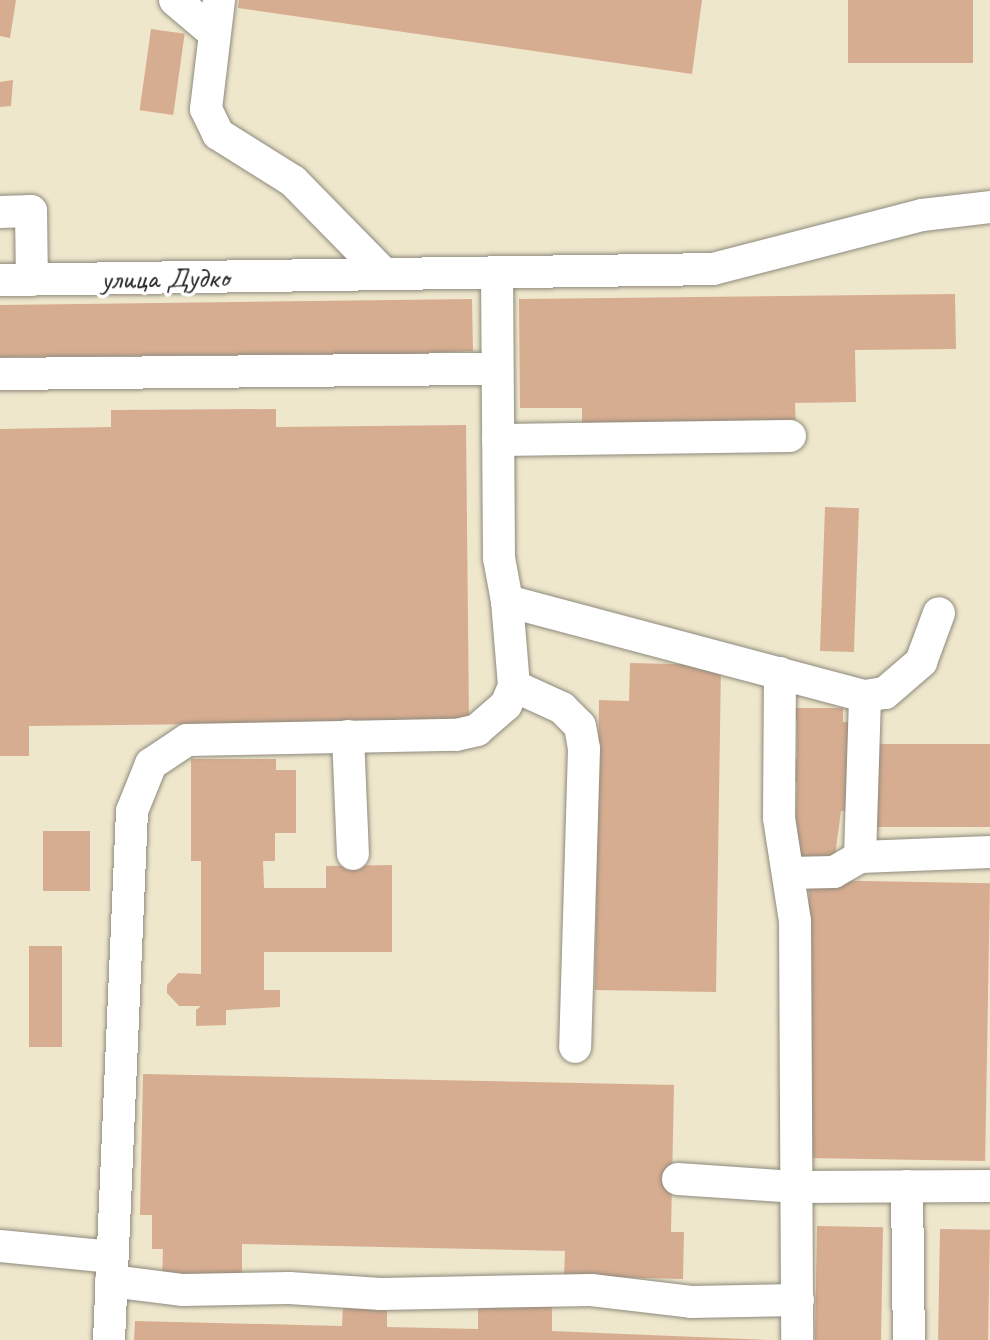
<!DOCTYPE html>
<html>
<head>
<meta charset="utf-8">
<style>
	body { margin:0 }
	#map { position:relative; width:990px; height:1340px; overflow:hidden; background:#efe7cc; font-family:Caveat,sans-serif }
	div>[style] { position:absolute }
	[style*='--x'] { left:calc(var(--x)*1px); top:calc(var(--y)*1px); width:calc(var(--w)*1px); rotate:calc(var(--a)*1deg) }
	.building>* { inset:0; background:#d7ad91; transform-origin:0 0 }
	.roads { filter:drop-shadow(0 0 2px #8d897c) drop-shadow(0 0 2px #8d897c) }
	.minor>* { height:32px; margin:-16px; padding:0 16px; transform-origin:16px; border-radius:16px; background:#fff }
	span { translate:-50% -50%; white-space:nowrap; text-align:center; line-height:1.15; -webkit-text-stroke:7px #fff; paint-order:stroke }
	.street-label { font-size:30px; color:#2b2b2b }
</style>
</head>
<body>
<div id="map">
	<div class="building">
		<i style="clip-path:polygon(0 0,16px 0,10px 38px,0 36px)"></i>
		<i style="clip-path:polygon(239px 0,702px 0,692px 74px,238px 8px)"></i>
		<i style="left:848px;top:0;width:125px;height:63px"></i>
		<i style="left:151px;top:29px;width:34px;height:82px;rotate:8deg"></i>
		<i style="clip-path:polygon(13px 80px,11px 106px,0 107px,0 82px)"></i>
		<i style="clip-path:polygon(955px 294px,956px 349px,855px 350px,856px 402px,795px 403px,796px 429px,582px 431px,582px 408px,520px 408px,519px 299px)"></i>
		<i style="clip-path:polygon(472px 299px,473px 351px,403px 354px,403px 361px,341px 362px,341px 354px,0 357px,0 305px)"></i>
		<i style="clip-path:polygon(276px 409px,276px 427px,466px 425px,469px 721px,29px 726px,29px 756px,0 756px,0 429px,111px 427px,111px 410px)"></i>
		<i style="left:825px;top:507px;width:34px;height:144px;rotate:2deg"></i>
		<i style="clip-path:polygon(630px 663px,721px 665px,716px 992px,595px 990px,599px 700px,629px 701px)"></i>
		<i style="clip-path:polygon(789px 708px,843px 708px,843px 722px,857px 723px,855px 812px,841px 811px,834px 863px,795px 863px,788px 818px,796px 818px,797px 782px,790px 782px,790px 758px,797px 759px,797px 720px,789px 720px)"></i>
		<i style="left:990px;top:744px;width:83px;height:117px;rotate:90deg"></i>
		<i style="clip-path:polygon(191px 759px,276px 759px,276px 770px,296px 770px,296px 833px,275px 833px,275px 861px,263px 861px,264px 888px,326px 888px,326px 866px,392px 865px,392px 952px,264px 952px,264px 990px,280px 990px,280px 1007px,226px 1010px,226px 1025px,196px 1026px,196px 1010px,201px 1006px,179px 1006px,167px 993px,167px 985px,178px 973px,201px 974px,201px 861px,191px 861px)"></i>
		<i style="left:43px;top:831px;width:47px;height:60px"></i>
		<i style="left:809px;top:880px;width:181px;height:278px;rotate:1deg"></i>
		<i style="left:29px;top:946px;width:33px;height:101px"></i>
		<i style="clip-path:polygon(143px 1074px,674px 1085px,671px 1232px,684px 1232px,683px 1279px,564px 1276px,565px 1251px,242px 1244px,242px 1278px,162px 1276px,163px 1249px,152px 1249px,152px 1215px,140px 1215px)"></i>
		<i style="left:817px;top:1226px;width:66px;height:114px;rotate:1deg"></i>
		<i style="left:940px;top:1229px;width:50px;height:111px;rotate:1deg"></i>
		<i style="clip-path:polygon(478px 1304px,552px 1306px,552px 1331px,767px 1340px,134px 1340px,135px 1321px,342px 1326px,343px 1306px,387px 1308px,387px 1327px,478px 1329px)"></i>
	</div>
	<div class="roads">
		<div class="minor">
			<i style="--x:175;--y:0;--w:51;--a:40.2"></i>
			<i style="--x:219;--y:0;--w:110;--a:96.8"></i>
			<i style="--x:206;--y:109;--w:28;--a:64"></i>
			<i style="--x:218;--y:134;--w:89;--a:32.1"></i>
			<i style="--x:293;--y:181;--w:126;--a:45.6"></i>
			<i style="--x:0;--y:212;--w:31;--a:-2"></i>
			<i style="--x:31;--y:211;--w:69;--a:89.2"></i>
			<i style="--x:497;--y:272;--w:286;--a:89.6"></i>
			<i style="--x:499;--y:558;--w:44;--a:79.5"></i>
			<i style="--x:507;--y:601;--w:370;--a:14.9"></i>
			<i style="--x:865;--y:696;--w:20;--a:-9"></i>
			<i style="--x:885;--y:693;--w:48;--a:-40.7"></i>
			<i style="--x:921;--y:662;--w:52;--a:-69.8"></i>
			<i style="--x:0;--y:280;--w:713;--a:-0.88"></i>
			<i style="--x:713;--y:269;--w:216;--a:-14.5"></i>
			<i style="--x:922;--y:215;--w:68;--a:-6.7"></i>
			<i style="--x:0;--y:374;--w:497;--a:-0.6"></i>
			<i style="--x:498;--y:440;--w:292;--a:-0.8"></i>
			<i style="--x:780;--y:673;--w:145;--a:90.4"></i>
			<i style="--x:779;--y:818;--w:104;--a:81.2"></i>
			<i style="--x:795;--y:921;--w:419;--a:89.7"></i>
			<i style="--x:514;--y:686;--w:53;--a:24.6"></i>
			<i style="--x:562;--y:708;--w:25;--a:45"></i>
			<i style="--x:580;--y:726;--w:23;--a:80"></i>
			<i style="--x:584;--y:749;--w:298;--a:91.7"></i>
			<i style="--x:348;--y:736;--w:118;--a:87.6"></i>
			<i style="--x:860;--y:857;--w:161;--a:-88.2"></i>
			<i style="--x:789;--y:873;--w:45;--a:-1.3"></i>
			<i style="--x:834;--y:872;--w:30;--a:-30"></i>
			<i style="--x:860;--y:857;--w:130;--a:-2.2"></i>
			<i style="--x:678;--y:1179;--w:116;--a:3.9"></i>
			<i style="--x:794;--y:1187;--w:196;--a:-0.3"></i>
			<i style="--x:907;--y:1186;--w:154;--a:89.3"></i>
			<i style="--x:0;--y:1246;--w:113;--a:5.6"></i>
			<i style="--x:111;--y:1281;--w:73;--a:7.1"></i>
			<i style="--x:183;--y:1290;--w:106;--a:-1.1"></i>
			<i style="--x:289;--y:1288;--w:92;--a:3.7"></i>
			<i style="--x:381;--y:1294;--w:210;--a:-1.1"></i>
			<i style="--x:591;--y:1290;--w:101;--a:6.8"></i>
			<i style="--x:691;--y:1302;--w:107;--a:-1.1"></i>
			<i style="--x:109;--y:1340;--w:529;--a:-87.51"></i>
			<i style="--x:132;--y:811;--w:51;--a:-68"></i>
			<i style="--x:151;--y:764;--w:43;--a:-33.7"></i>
			<i style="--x:187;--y:740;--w:269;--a:-1.1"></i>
			<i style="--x:456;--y:735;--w:22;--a:-13"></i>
			<i style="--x:477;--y:730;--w:38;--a:-41"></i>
			<i style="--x:506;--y:705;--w:21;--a:-67"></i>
			<i style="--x:514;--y:686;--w:85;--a:-94.7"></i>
		</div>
	</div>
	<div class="street-label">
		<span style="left:165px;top:278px;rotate:-1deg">улица Дудко</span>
	</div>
</div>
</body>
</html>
